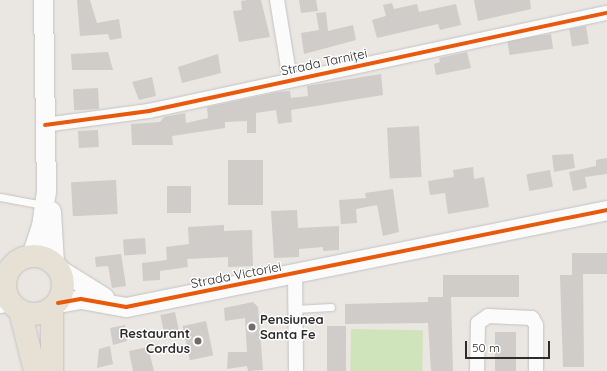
<!DOCTYPE html>
<html>
<head>
<meta charset="utf-8">
<style>
	body { margin:0 }
	#map { position:relative; width:607px; height:371px; overflow:hidden; background:#eae6e2; font-family:Quicksand,sans-serif }
	div>[style] { position:absolute }
	[style*='--x'] { left:calc(var(--x)*1px); top:calc(var(--y)*1px); width:calc(var(--w)*1px); rotate:calc(var(--a)*1deg) }
	.green>* { inset:0; background:#d0e4bc; transform-origin:0 0 }
	.building>* { inset:0; background:#cfccc9; transform-origin:0 0 }
	.roads { filter:drop-shadow(0 0 1px #c3c3c3) drop-shadow(0 0 1px #c3c3c3) }
	.lane>* { height:7px; margin:-3.5px; padding:0 3.5px; transform-origin:3.5px; border-radius:3.5px; background:#fcfbfb }
	.street>* { height:14px; margin:-7px; padding:0 7px; transform-origin:7px; border-radius:7px; background:#fcfbfb }
	.secondary>* { height:19px; margin:-9.5px; padding:0 9.5px; transform-origin:9.5px; border-radius:9.5px; background:#fcfbfb }
	.primary>* { height:22px; margin:-11px; padding:0 11px; transform-origin:11px; border-radius:11px; background:#e7e1d5 }
	.primary>.ring { margin:-11px; padding:0; box-sizing:content-box; background:none; border:22px solid #e7e1d5; border-radius:50% }
	.cycleway>* { height:4px; margin:-2px; padding:0 2px; transform-origin:2px; border-radius:2px; background:#e8590c }
	.dots>* { width:11px; height:11px; translate:-50% -50%; box-sizing:border-box; border:2px solid #fff; border-radius:50% }
	span { translate:-50% -50%; white-space:nowrap; text-align:center; line-height:1.15; -webkit-text-stroke:3px #fff; paint-order:stroke }
	.street-label { font-size:13px; color:#2c2c2c }
	.poi-label { font-size:13px; color:#2c2c2c; font-weight:700 }
	.left { translate:0 -50%; text-align:left }
	.right { translate:-100% -50%; text-align:right }
	.scale { position:absolute; left:465px; top:341px; width:85px; height:18px; box-sizing:border-box; border:2px solid #2c2c2c; border-top:0; padding-left:5px; font-size:12px; line-height:14px; white-space:nowrap; color:#2c2c2c; -webkit-text-stroke:3px #fff; paint-order:stroke }
</style>
</head>
<body>
<div id="map">
	<div class="green">
		<i style="left:351px;top:329px;width:72px;height:42px;rotate:1deg"></i>
	</div>
	<div class="building">
		<i style="clip-path:polygon(77px 0,90px 0,97px 23px,119px 19px,122px 38px,110px 40px,108px 34px,80px 36px)"></i>
		<i style="clip-path:polygon(248px 0,261px 0,270px 37px,239px 42px,233px 11px,242px 10px,241px 1px)"></i>
		<i style="clip-path:polygon(299px 0,316px 0,318px 11px,301px 13px)"></i>
		<i style="clip-path:polygon(474px 0,530px 0,531px 9px,478px 21px)"></i>
		<i style="clip-path:polygon(392px 3px,394px 9px,417px 4px,419px 12px,456px 4px,461px 25px,440px 30px,438px 24px,377px 38px,372px 20px,386px 16px,383px 5px)"></i>
		<i style="clip-path:polygon(326px 12px,328px 31px,353px 25px,356px 40px,304px 54px,301px 33px,319px 30px,316px 13px)"></i>
		<i style="left:586px;top:26px;width:18px;height:17px;rotate:81deg"></i>
		<i style="left:551px;top:34px;width:15px;height:44px;rotate:82deg"></i>
		<i style="clip-path:polygon(108px 52px,113px 70px,72px 70px,71px 54px)"></i>
		<i style="clip-path:polygon(467px 52px,471px 68px,436px 75px,434px 64px,440px 62px,439px 58px)"></i>
		<i style="clip-path:polygon(218px 54px,221px 73px,182px 83px,178px 67px)"></i>
		<i style="clip-path:polygon(381px 74px,383px 95px,291px 110px,292px 122px,278px 124px,276px 110px,256px 113px,256px 133px,247px 133px,247px 121px,225px 122px,225px 128px,172px 136px,173px 145px,132px 145px,131px 124px,160px 122px,164px 117px,185px 113px,186px 123px,208px 118px,207px 107px,278px 92px,290px 91px,291px 98px,308px 96px,307px 86px)"></i>
		<i style="clip-path:polygon(152px 77px,156px 96px,139px 100px,132px 82px)"></i>
		<i style="left:98px;top:88px;width:21px;height:25px;rotate:87deg"></i>
		<i style="left:419px;top:126px;width:51px;height:32px;rotate:87deg"></i>
		<i style="left:98px;top:130px;width:17px;height:20px;rotate:87deg"></i>
		<i style="clip-path:polygon(573px 154px,575px 168px,554px 172px,552px 155px)"></i>
		<i style="clip-path:polygon(607px 158px,607px 174px,585px 177px,587px 188px,573px 191px,569px 172px,596px 166px,596px 160px)"></i>
		<i style="left:228px;top:160px;width:35px;height:45px"></i>
		<i style="clip-path:polygon(473px 167px,474px 179px,484px 177px,489px 207px,448px 214px,445px 193px,430px 195px,428px 181px,454px 177px,453px 170px)"></i>
		<i style="left:550px;top:170px;width:17px;height:24px;rotate:80deg"></i>
		<i style="left:116px;top:180px;width:34px;height:45px;rotate:87deg"></i>
		<i style="left:167px;top:186px;width:24px;height:27px"></i>
		<i style="clip-path:polygon(393px 189px,399px 232px,383px 236px,377px 205px,356px 209px,357px 223px,341px 224px,339px 200px,366px 198px,365px 193px)"></i>
		<i style="clip-path:polygon(297px 210px,298px 228px,339px 226px,339px 250px,323px 251px,323px 247px,299px 249px,299px 257px,274px 258px,271px 211px)"></i>
		<i style="clip-path:polygon(224px 225px,224px 231px,252px 230px,253px 266px,228px 267px,228px 257px,187px 259px,188px 267px,160px 271px,160px 280px,143px 281px,142px 263px,167px 260px,166px 247px,189px 244px,188px 227px)"></i>
		<i style="left:145px;top:238px;width:16px;height:22px;rotate:86deg"></i>
		<i style="clip-path:polygon(572px 253px,607px 253px,607px 274px,583px 274px,584px 367px,563px 367px,560px 275px,572px 275px)"></i>
		<i style="clip-path:polygon(121px 254px,126px 286px,112px 288px,108px 266px,96px 267px,95px 257px)"></i>
		<i style="left:443px;top:275px;width:76px;height:22px"></i>
		<i style="clip-path:polygon(428px 297px,451px 297px,453px 371px,431px 371px,428px 323px,345px 324px,345px 304px,428px 302px)"></i>
		<i style="clip-path:polygon(253px 302px,258px 307px,263px 370px,248px 371px,247px 366px,227px 369px,228px 352px,247px 352px,245px 318px,225px 321px,224px 308px)"></i>
		<i style="left:175px;top:312px;width:19px;height:15px;rotate:78deg"></i>
		<i style="left:206px;top:321px;width:35px;height:24px;rotate:78deg"></i>
		<i style="clip-path:polygon(125px 325px,127px 341px,113px 345px,110px 328px)"></i>
		<i style="left:327px;top:326px;width:19px;height:45px"></i>
		<i style="left:495px;top:332px;width:21px;height:39px"></i>
		<i style="clip-path:polygon(110px 346px,113px 364px,97px 368px,99px 349px)"></i>
		<i style="clip-path:polygon(148px 347px,154px 371px,133px 371px,129px 351px)"></i>
	</div>
	<div class="roads">
		<div class="lane">
			<i style="--x:0;--y:197;--w:44;--a:10.5"></i>
			<i style="--x:0;--y:309;--w:5;--a:-11"></i>
			<i style="--x:5;--y:308;--w:9;--a:-72"></i>
			<i style="--x:295;--y:309;--w:36;--a:-3"></i>
		</div>
		<div class="street">
			<i style="--x:277;--y:0;--w:80;--a:80.7"></i>
			<i style="--x:45;--y:125;--w:105;--a:-7.7"></i>
			<i style="--x:149;--y:111;--w:468;--a:-12.1"></i>
			<i style="--x:295;--y:274;--w:97;--a:89.4"></i>
			<i style="--x:477;--y:371;--w:48;--a:-88.8"></i>
			<i style="--x:478;--y:323;--w:12;--a:-35"></i>
			<i style="--x:488;--y:316;--w:44;--a:2.6"></i>
			<i style="--x:532;--y:318;--w:8;--a:60"></i>
			<i style="--x:536;--y:325;--w:46;--a:90"></i>
		</div>
		<div class="secondary">
			<i style="--x:51;--y:211;--w:52;--a:86.7"></i>
			<i style="--x:31;--y:256;--w:32;--a:-72"></i>
			<i style="--x:41;--y:226;--w:34;--a:-82"></i>
			<i style="--x:46;--y:192;--w:192;--a:-90.9"></i>
			<i style="--x:59;--y:269;--w:53;--a:31.9"></i>
			<i style="--x:58;--y:303;--w:23;--a:-10"></i>
			<i style="--x:81;--y:299;--w:46;--a:10.1"></i>
			<i style="--x:126;--y:307;--w:491;--a:-11.4"></i>
		</div>
		<div class="primary">
			<i class="ring" style="left:5px;top:256px;width:36px;height:36px"></i>
			<i style="--x:52;--y:309;--w:62;--a:90"></i>
			<i style="--x:20;--y:311;--w:62;--a:76"></i>
		</div>
	</div>
	<div class="cycleway">
		<i style="--x:45;--y:125;--w:105;--a:-7.7"></i>
		<i style="--x:149;--y:111;--w:468;--a:-12.1"></i>
		<i style="--x:58;--y:303;--w:23;--a:-10"></i>
		<i style="--x:81;--y:299;--w:46;--a:10.1"></i>
		<i style="--x:126;--y:307;--w:491;--a:-11.4"></i>
	</div>
	<div class="dots">
		<i style="left:252px;top:327px;background:#6e6d6c"></i>
		<i style="left:198px;top:341px;background:#6e6d6c"></i>
	</div>
	<div class="street-label">
		<span style="left:324px;top:62px;rotate:-12deg">Strada Tarniței</span>
		<span style="left:236px;top:275px;rotate:-11deg">Strada Victoriei</span>
	</div>
	<div class="poi-label">
		<span class="left" style="left:260px;top:327px">Pensiunea<br>Santa Fe</span>
		<span class="right" style="left:190px;top:341px">Restaurant<br>Cordus</span>
	</div>
	<div class="scale">50 m</div>
</div>
</body>
</html>
